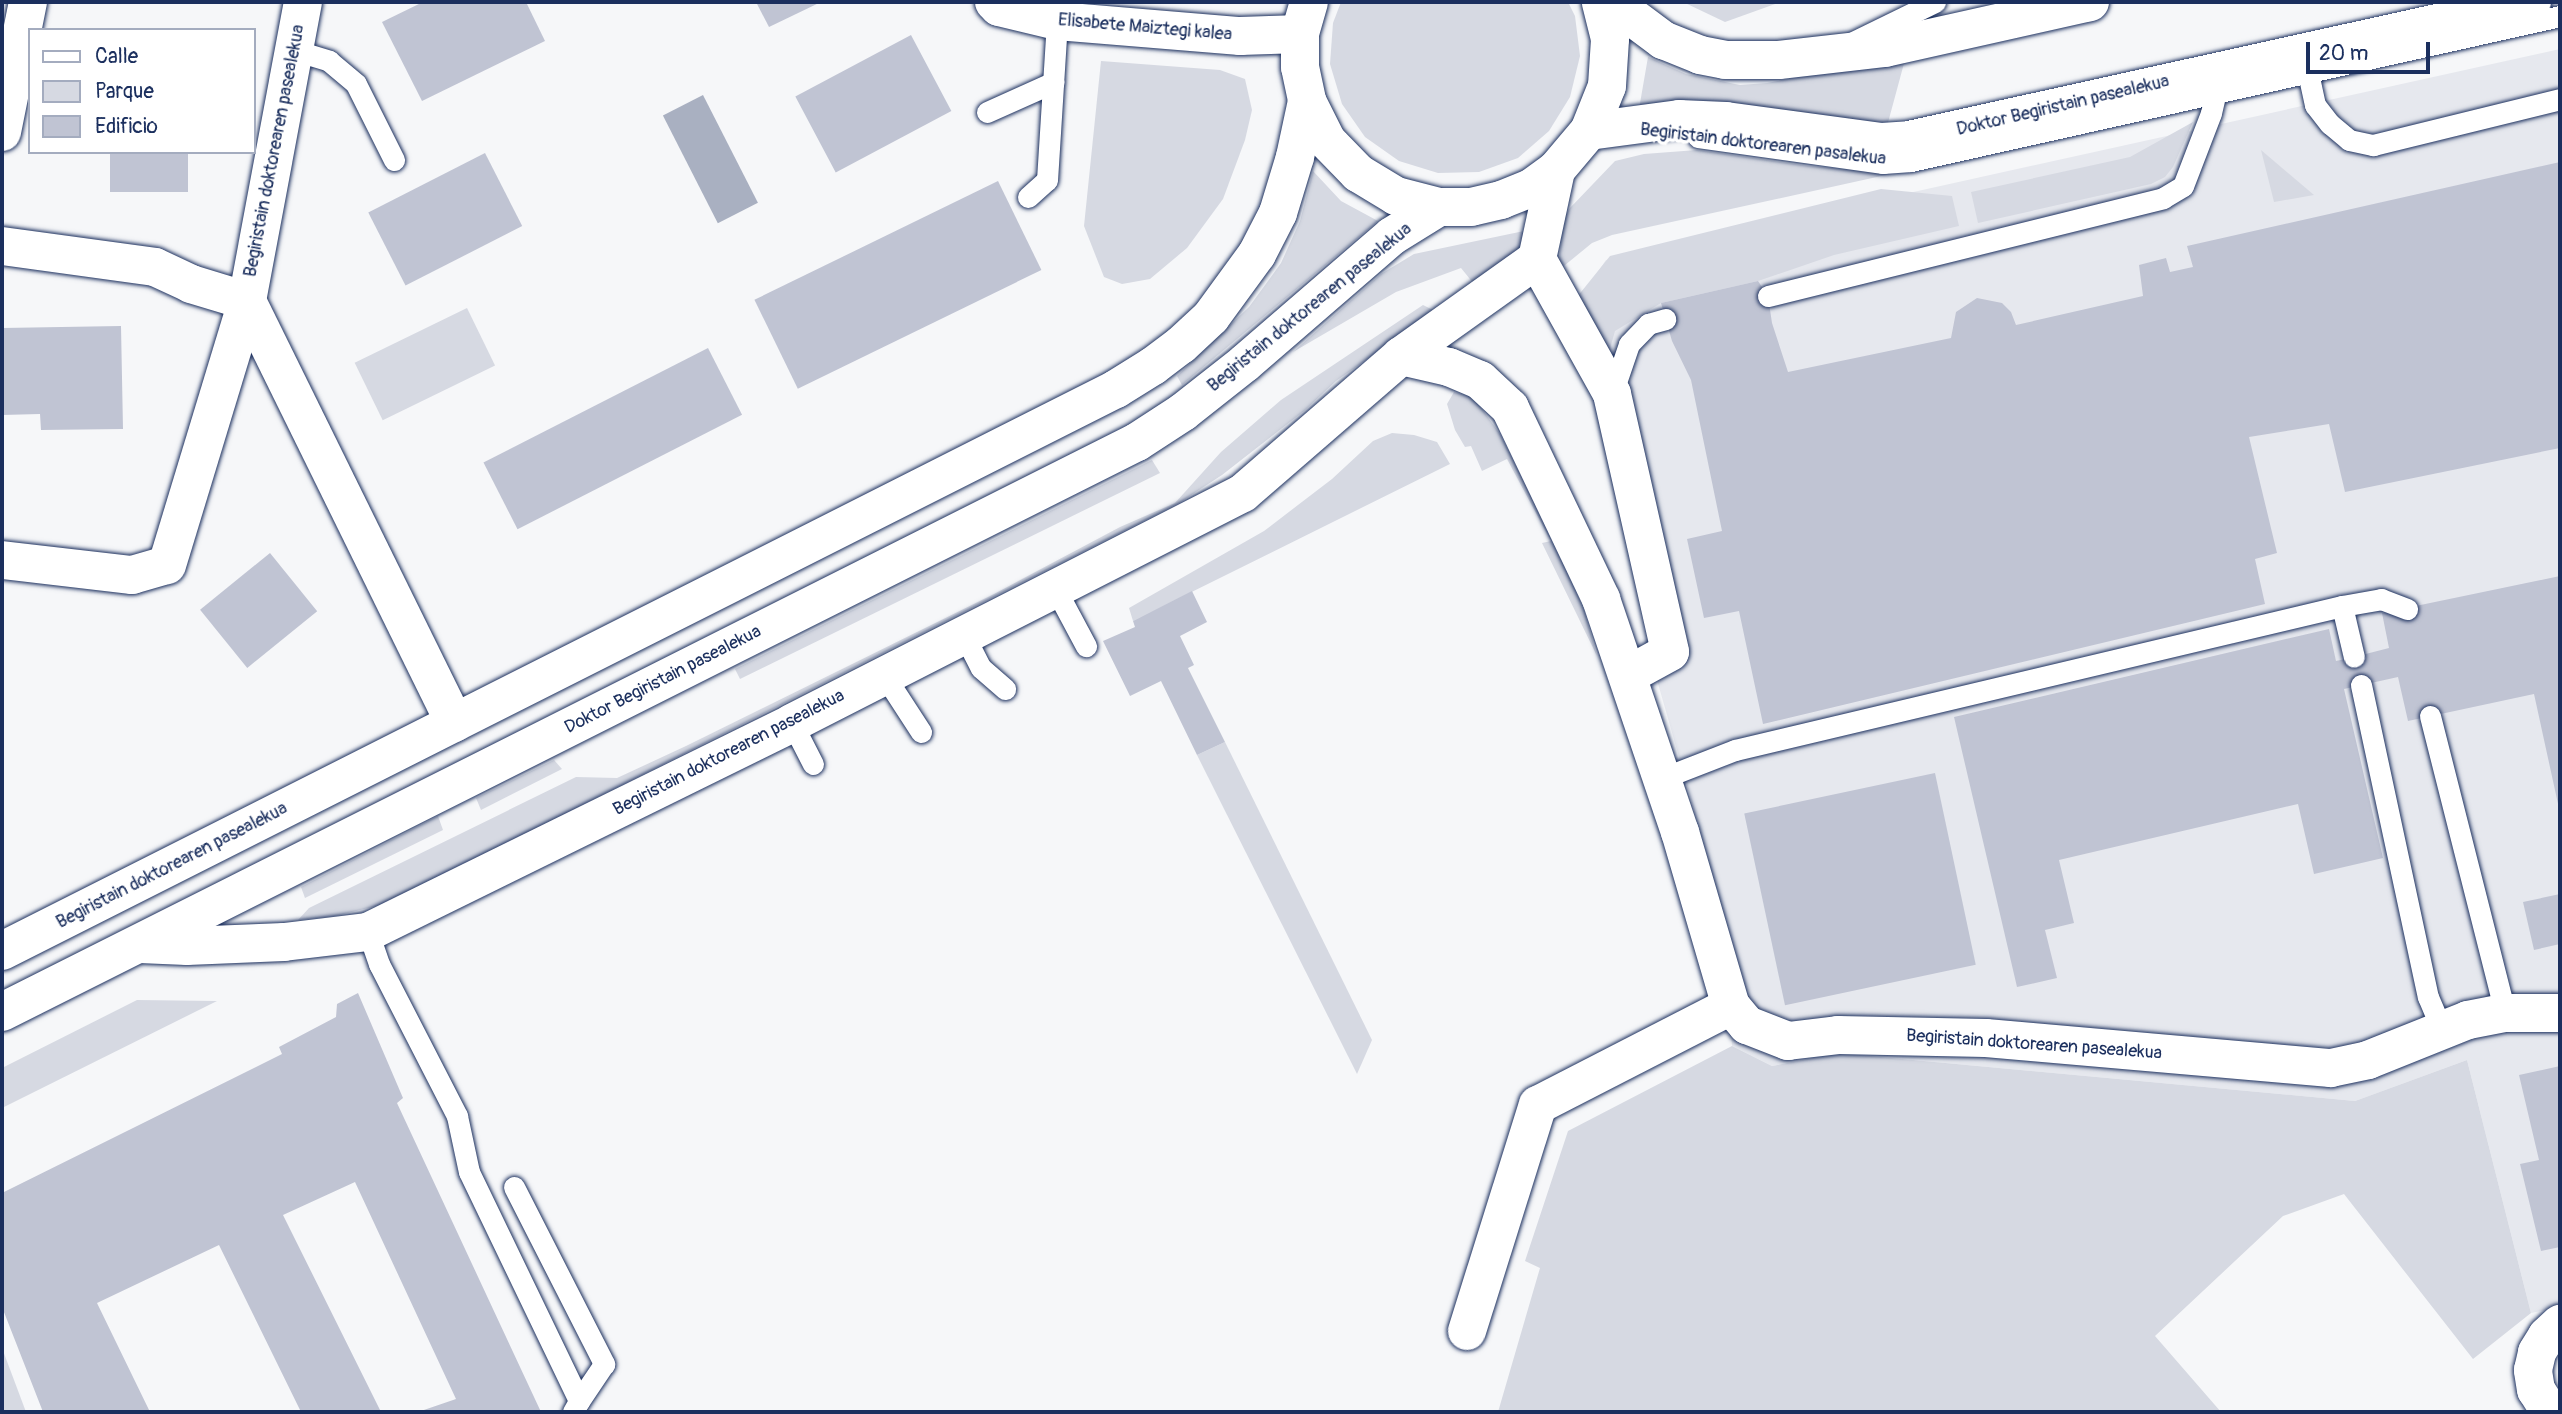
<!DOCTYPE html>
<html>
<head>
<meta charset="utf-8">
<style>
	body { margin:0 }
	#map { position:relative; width:2562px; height:1414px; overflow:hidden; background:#f6f7f9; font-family:Pangolin,sans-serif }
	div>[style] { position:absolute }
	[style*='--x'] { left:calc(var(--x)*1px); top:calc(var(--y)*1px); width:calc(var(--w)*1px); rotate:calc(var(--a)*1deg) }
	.built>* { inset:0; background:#e6e8ee }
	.green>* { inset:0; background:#d6d9e2; transform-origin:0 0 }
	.water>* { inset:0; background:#a9b0c1; transform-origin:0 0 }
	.building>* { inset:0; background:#c0c4d3; transform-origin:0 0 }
	.roads { filter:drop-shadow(0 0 2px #1b2f5e) drop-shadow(0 0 2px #1b2f5e) }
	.service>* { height:21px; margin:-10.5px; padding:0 10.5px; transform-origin:10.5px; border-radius:10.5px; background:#fff }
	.minor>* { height:38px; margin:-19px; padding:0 19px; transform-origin:19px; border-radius:19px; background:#fff }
	.secondary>* { height:38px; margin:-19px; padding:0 19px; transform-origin:19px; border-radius:19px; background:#fff }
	span { translate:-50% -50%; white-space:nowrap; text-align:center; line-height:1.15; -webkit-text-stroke:7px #fff; paint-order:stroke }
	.street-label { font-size:18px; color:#1b2f5e }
	.frame { position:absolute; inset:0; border:4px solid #1b2f5e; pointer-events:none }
	.legend { position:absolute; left:28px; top:28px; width:228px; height:126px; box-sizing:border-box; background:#fff; border:2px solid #a4acbf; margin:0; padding:9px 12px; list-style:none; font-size:21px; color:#1b2f5e }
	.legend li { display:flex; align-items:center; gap:14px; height:35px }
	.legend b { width:35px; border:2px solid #a4acbf }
	.scale { position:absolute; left:2306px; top:42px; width:124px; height:32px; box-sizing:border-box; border:4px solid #1b2f5e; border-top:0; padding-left:9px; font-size:21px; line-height:24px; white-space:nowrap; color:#1b2f5e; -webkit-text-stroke:5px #fff; paint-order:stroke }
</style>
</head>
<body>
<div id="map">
	<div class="built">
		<i style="clip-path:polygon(2560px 49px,2560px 1307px,2531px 1313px,2467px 1060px,2355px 1101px,1838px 1053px,1772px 1066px,1732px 1046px,1727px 951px,1707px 855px,1657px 680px,1593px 401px,1558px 329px,1606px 260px)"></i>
	</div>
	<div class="green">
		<i style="clip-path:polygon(1341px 2px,1568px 2px,1575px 16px,1580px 56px,1570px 97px,1549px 131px,1518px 158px,1479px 172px,1438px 173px,1399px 161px,1365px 137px,1342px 104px,1330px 64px,1333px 23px)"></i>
		<i style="clip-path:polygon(1683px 2px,1781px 2px,1725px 22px)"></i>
		<i style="clip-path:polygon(1906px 56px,1886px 130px,1639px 109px,1648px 57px,1686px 74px,1740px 85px,1767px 83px)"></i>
		<i style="clip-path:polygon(1101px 61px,1220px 70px,1245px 79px,1252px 110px,1245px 140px,1223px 199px,1187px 248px,1150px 279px,1122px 284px,1104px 277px,1084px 226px)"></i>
		<i style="clip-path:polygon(2193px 122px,2173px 167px,2165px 177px,2151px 184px,1978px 223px,1971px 192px,2130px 157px)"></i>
		<i style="clip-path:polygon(1697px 150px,1808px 166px,1895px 173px,1612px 235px,1592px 243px,1559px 270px,1562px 221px,1570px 208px,1615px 161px,1644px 154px)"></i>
		<i style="clip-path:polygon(2261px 150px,2314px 195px,2274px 202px)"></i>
		<i style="clip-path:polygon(1313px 171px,1341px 201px,1378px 221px,1182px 385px,1177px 376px,1249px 307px,1281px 263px,1300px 221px)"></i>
		<i style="clip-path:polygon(1881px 189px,1952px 196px,1959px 226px,1834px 255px,1758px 281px,1661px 303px,1615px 331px,1607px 359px,1573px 302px,1610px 256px)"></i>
		<i style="clip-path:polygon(1524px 231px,1528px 235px,1513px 260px,1478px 289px,1461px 268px,1396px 292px,1293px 352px,1381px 274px,1414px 254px)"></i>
		<i style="clip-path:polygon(1423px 305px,1443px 315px,1387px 345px,1336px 381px,1304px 411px,1222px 475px,1179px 503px,389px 903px,335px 916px,298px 920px,309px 908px,576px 777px,617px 778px,686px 746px,994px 594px,1120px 527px,1175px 503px,1221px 452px,1281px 400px)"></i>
		<i style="left:467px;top:308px;width:64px;height:125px;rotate:64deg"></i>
		<i style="clip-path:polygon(1454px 392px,1473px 397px,1500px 434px,1553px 539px,1584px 610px,1597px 656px,1542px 543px,1551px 541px,1507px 459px,1482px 471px,1471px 446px,1465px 447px,1455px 430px,1447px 404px)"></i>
		<i style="clip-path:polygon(1392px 433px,1414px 435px,1437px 442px,1450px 464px,1133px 621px,1129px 608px,1264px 531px,1332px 479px,1373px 441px)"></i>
		<i style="clip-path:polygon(1152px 460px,1160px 473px,740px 679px,735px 669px)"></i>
		<i style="clip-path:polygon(1225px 742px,1372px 1040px,1357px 1074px,1197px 755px)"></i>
		<i style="clip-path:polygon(554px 760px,562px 769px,481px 810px,476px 798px)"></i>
		<i style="clip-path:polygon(438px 816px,443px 830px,305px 898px,301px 887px)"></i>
		<i style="clip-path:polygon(137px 1000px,217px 1001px,2px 1108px,2px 1068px)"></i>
		<i style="clip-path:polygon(1732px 1046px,1772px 1066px,1838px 1053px,2355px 1101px,2467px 1060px,2531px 1313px,2473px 1359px,2344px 1194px,2283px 1216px,2155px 1336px,2221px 1412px,1498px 1412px,1540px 1268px,1525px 1261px,1568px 1131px)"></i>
		<i style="clip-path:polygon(2px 1348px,26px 1412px,2px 1412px)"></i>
	</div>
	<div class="water">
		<i style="left:703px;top:95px;width:121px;height:45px;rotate:63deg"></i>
	</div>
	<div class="building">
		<i style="clip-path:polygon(423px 2px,526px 2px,545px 41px,422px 101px,382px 22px)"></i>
		<i style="clip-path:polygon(756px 2px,821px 2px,769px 27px)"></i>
		<i style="left:911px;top:35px;width:86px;height:131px;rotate:62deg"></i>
		<i style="left:110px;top:152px;width:78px;height:40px"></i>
		<i style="left:485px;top:153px;width:82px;height:131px;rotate:63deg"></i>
		<i style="clip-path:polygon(2560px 162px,2560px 448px,2345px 492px,2329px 424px,2249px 437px,2277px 553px,2255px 559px,2265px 604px,1763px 724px,1739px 611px,1704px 618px,1687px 539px,1722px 531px,1691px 380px,1672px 341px,1661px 303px,1758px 281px,1768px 296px,1772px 323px,1788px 372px,1951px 338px,1956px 312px,1977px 298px,2002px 303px,2011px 312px,2016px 325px,2143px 296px,2139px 265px,2166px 258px,2170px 272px,2193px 267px,2187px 246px)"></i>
		<i style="left:998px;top:181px;width:99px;height:271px;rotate:64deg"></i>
		<i style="clip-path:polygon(121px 326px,123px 429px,41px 430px,40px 414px,2px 415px,2px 328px)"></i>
		<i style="left:708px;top:348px;width:75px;height:252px;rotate:63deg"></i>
		<i style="left:270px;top:553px;width:75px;height:90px;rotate:51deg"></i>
		<i style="clip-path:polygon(2560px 576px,2560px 813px,2534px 694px,2408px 721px,2398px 677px,2344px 689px,2383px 858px,2314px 874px,2298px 804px,2059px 860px,2074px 923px,2045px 930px,2057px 978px,2017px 987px,1954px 717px,2329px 629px,2336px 661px,2354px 657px,2389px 648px,2382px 613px)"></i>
		<i style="clip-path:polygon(1192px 591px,1207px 622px,1180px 636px,1194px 665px,1188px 668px,1225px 742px,1197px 755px,1161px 681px,1130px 696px,1103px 641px,1135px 627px,1133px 621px)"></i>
		<i style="left:1935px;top:773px;width:196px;height:195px;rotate:78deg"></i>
		<i style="clip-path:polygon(2560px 894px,2560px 944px,2534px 950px,2523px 902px)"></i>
		<i style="clip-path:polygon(358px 993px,403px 1098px,397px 1103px,541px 1412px,418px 1412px,456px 1399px,355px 1182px,283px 1215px,381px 1412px,301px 1412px,219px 1245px,97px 1303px,150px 1412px,43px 1412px,2px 1307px,2px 1193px,282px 1054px,279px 1047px,336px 1017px,337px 1004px)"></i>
		<i style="clip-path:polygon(2560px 1066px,2560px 1247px,2541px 1251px,2520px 1164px,2539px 1160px,2519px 1075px)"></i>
	</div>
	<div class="roads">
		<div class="service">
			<i style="--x:1855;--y:41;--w:89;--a:-26"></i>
			<i style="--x:294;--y:50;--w:37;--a:17"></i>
			<i style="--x:329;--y:61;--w:35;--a:40"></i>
			<i style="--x:356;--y:84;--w:85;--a:63.4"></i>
			<i style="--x:2305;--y:59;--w:47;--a:77.7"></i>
			<i style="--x:2315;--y:105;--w:24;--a:52"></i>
			<i style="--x:2330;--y:124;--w:25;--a:40"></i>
			<i style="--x:2349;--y:140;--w:25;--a:12"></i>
			<i style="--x:2373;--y:145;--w:193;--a:-13.8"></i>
			<i style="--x:987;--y:112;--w:73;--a:-24.1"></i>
			<i style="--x:1698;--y:137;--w:187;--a:8"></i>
			<i style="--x:1883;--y:163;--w:28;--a:-4"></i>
			<i style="--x:1911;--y:161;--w:665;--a:-12.59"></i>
			<i style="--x:1028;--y:197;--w:25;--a:-42"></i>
			<i style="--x:1047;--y:180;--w:159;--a:-86.4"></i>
			<i style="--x:1768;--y:296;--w:407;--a:-13.9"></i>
			<i style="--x:2163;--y:198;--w:23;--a:-31"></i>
			<i style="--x:2183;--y:186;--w:78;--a:-69"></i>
			<i style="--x:2211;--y:113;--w:32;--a:-77"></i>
			<i style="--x:1612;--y:394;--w:53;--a:-71.2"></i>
			<i style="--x:1629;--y:344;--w:28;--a:-46"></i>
			<i style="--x:1648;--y:324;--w:18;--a:-16"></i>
			<i style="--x:1055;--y:588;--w:66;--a:61.9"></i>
			<i style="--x:2342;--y:606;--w:52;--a:76.8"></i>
			<i style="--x:964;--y:635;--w:37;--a:63"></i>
			<i style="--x:981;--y:668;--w:32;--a:41"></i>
			<i style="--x:884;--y:675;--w:68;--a:57"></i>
			<i style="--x:2361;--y:685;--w:319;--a:77.9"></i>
			<i style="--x:2428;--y:997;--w:36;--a:67"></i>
			<i style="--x:2430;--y:716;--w:306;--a:75.8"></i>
			<i style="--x:792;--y:723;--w:46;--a:62.9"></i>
			<i style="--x:1663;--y:778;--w:77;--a:-21.3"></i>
			<i style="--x:1735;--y:750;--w:624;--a:-13.35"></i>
			<i style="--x:2342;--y:606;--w:40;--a:-10"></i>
			<i style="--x:2381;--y:599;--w:28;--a:21"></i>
			<i style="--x:368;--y:932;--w:34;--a:71"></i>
			<i style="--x:379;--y:964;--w:171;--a:62.8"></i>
			<i style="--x:457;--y:1116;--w:57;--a:77.9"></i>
			<i style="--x:469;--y:1172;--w:254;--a:64.3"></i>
			<i style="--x:579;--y:1401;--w:13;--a:119"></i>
			<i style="--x:514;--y:1187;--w:199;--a:63"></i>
			<i style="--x:604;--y:1364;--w:45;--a:124"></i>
		</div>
		<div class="minor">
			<i style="--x:994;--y:2;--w:7;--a:45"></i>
			<i style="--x:999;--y:7;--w:60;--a:13.6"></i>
			<i style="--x:1057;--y:21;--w:184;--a:4.7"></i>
			<i style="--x:1240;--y:36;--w:60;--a:-1.9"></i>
			<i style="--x:2;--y:132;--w:133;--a:-78.7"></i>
			<i style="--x:2;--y:246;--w:154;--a:7.8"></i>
			<i style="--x:155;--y:267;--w:40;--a:25"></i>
			<i style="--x:191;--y:284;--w:59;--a:16.9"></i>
			<i style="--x:247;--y:301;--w:470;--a:63.8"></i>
			<i style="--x:1537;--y:259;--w:154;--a:60.9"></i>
			<i style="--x:1612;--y:394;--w:264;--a:77.3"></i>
			<i style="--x:1670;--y:652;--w:48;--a:151.3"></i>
			<i style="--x:1401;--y:356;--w:49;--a:12.9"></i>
			<i style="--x:1449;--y:367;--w:34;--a:23"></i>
			<i style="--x:1480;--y:380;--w:41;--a:43"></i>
			<i style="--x:1510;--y:408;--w:212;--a:64.5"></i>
			<i style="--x:1601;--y:599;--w:246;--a:71.3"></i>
			<i style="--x:1680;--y:832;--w:181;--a:73.7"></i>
			<i style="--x:1731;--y:1006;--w:25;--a:50"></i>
			<i style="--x:1747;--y:1025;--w:44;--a:21.3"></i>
			<i style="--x:1788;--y:1041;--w:50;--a:-6.8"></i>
			<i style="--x:1838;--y:1035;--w:148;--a:1.2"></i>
			<i style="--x:1986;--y:1038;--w:346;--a:5"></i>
			<i style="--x:2331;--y:1068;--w:38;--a:-12"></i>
			<i style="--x:2368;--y:1060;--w:108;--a:-21.8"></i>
			<i style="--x:2468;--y:1020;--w:38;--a:-11"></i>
			<i style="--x:2505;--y:1013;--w:55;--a:0"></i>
			<i style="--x:2;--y:560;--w:131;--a:6.6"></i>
			<i style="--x:132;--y:575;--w:36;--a:-16"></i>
			<i style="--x:167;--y:565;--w:276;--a:-73.1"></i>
			<i style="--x:247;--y:301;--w:304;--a:-79.4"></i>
			<i style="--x:140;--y:944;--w:47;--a:2.4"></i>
			<i style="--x:187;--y:946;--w:97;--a:-2.4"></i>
			<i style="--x:284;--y:942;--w:85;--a:-6.8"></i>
			<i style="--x:368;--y:932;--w:473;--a:-26.2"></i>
			<i style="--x:792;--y:723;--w:506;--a:-27.02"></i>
			<i style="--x:1243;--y:493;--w:209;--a:-40.9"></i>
			<i style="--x:1401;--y:356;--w:167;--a:-35.5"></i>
			<i style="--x:1537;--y:259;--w:91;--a:-77.9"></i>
			<i style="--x:1467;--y:1331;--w:237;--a:-72.6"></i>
			<i style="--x:1538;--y:1105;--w:217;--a:-27.2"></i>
			<i style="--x:2550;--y:1412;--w:26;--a:-122"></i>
			<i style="--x:2536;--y:1390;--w:20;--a:-99"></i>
			<i style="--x:2533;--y:1370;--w:18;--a:-77"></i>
			<i style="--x:2537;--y:1352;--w:19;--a:-58"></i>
			<i style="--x:2547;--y:1336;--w:18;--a:-43"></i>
		</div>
		<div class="secondary">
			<i style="--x:1309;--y:2;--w:33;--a:106"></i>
			<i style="--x:1300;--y:34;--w:33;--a:90"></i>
			<i style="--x:1300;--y:67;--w:35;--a:78"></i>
			<i style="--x:1307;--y:101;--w:45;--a:63.4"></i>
			<i style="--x:1327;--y:141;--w:45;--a:45.9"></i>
			<i style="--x:1358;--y:173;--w:44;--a:31.2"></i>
			<i style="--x:1396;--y:196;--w:44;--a:14.3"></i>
			<i style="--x:1439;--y:207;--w:32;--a:0"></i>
			<i style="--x:1471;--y:207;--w:31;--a:-13"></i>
			<i style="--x:1501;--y:200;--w:32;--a:-22"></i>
			<i style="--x:1531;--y:188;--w:31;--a:-36"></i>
			<i style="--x:1556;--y:170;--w:51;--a:-49.8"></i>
			<i style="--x:1589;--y:131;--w:48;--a:-68.2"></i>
			<i style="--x:1607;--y:86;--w:47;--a:-86.3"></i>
			<i style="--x:1610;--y:39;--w:38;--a:-104"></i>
			<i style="--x:1612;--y:2;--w:64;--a:36.7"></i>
			<i style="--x:1663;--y:40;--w:40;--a:22"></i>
			<i style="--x:1700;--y:55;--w:25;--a:11"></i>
			<i style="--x:1725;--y:60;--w:54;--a:0"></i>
			<i style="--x:1779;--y:60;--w:107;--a:-6.5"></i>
			<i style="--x:1885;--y:48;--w:210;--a:-12.6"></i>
			<i style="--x:1589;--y:131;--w:91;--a:-7.6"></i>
			<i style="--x:1679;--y:119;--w:47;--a:2.4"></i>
			<i style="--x:1726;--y:121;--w:157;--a:7.7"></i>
			<i style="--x:1882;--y:142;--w:27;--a:-4"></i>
			<i style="--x:1909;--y:140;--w:638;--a:-12.49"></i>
			<i style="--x:2;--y:951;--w:1248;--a:-26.77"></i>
			<i style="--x:1116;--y:389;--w:44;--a:-31.9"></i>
			<i style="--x:1153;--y:366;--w:35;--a:-37"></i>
			<i style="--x:1181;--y:345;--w:41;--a:-43"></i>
			<i style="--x:1211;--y:317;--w:78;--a:-53.9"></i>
			<i style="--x:1257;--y:254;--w:46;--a:-62.9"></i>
			<i style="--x:1278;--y:213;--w:59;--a:-73.1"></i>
			<i style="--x:1295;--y:157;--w:57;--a:-77.9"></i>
			<i style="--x:2;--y:1012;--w:1270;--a:-26.67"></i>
			<i style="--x:1137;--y:442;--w:55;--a:-33.1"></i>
			<i style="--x:1183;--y:412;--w:79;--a:-38.3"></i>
			<i style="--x:1245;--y:363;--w:194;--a:-40.8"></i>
			<i style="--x:1392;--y:236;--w:55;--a:-31.7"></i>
		</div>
	</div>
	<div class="street-label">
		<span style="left:1145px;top:28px;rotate:5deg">Elisabete Maiztegi kalea</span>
		<span style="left:2063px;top:106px;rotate:-13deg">Doktor Begiristain pasealekua</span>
		<span style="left:1763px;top:145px;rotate:7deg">Begiristain doktorearen pasalekua</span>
		<span style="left:275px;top:151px;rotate:-79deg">Begiristain doktorearen pasealekua</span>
		<span style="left:1310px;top:308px;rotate:-39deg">Begiristain doktorearen pasealekua</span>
		<span style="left:663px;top:680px;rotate:-27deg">Doktor Begiristain pasealekua</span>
		<span style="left:729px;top:753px;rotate:-27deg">Begiristain doktorearen pasealekua</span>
		<span style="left:172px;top:866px;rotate:-27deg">Begiristain doktorearen pasealekua</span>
		<span style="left:2034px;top:1045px;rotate:4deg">Begiristain doktorearen pasealekua</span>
	</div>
	<div class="frame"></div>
	<ul class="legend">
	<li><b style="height:9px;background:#fff"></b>Calle</li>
	<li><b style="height:19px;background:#d6d9e2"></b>Parque</li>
	<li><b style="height:19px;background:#c0c4d3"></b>Edificio</li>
	</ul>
	<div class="scale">20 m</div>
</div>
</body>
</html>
